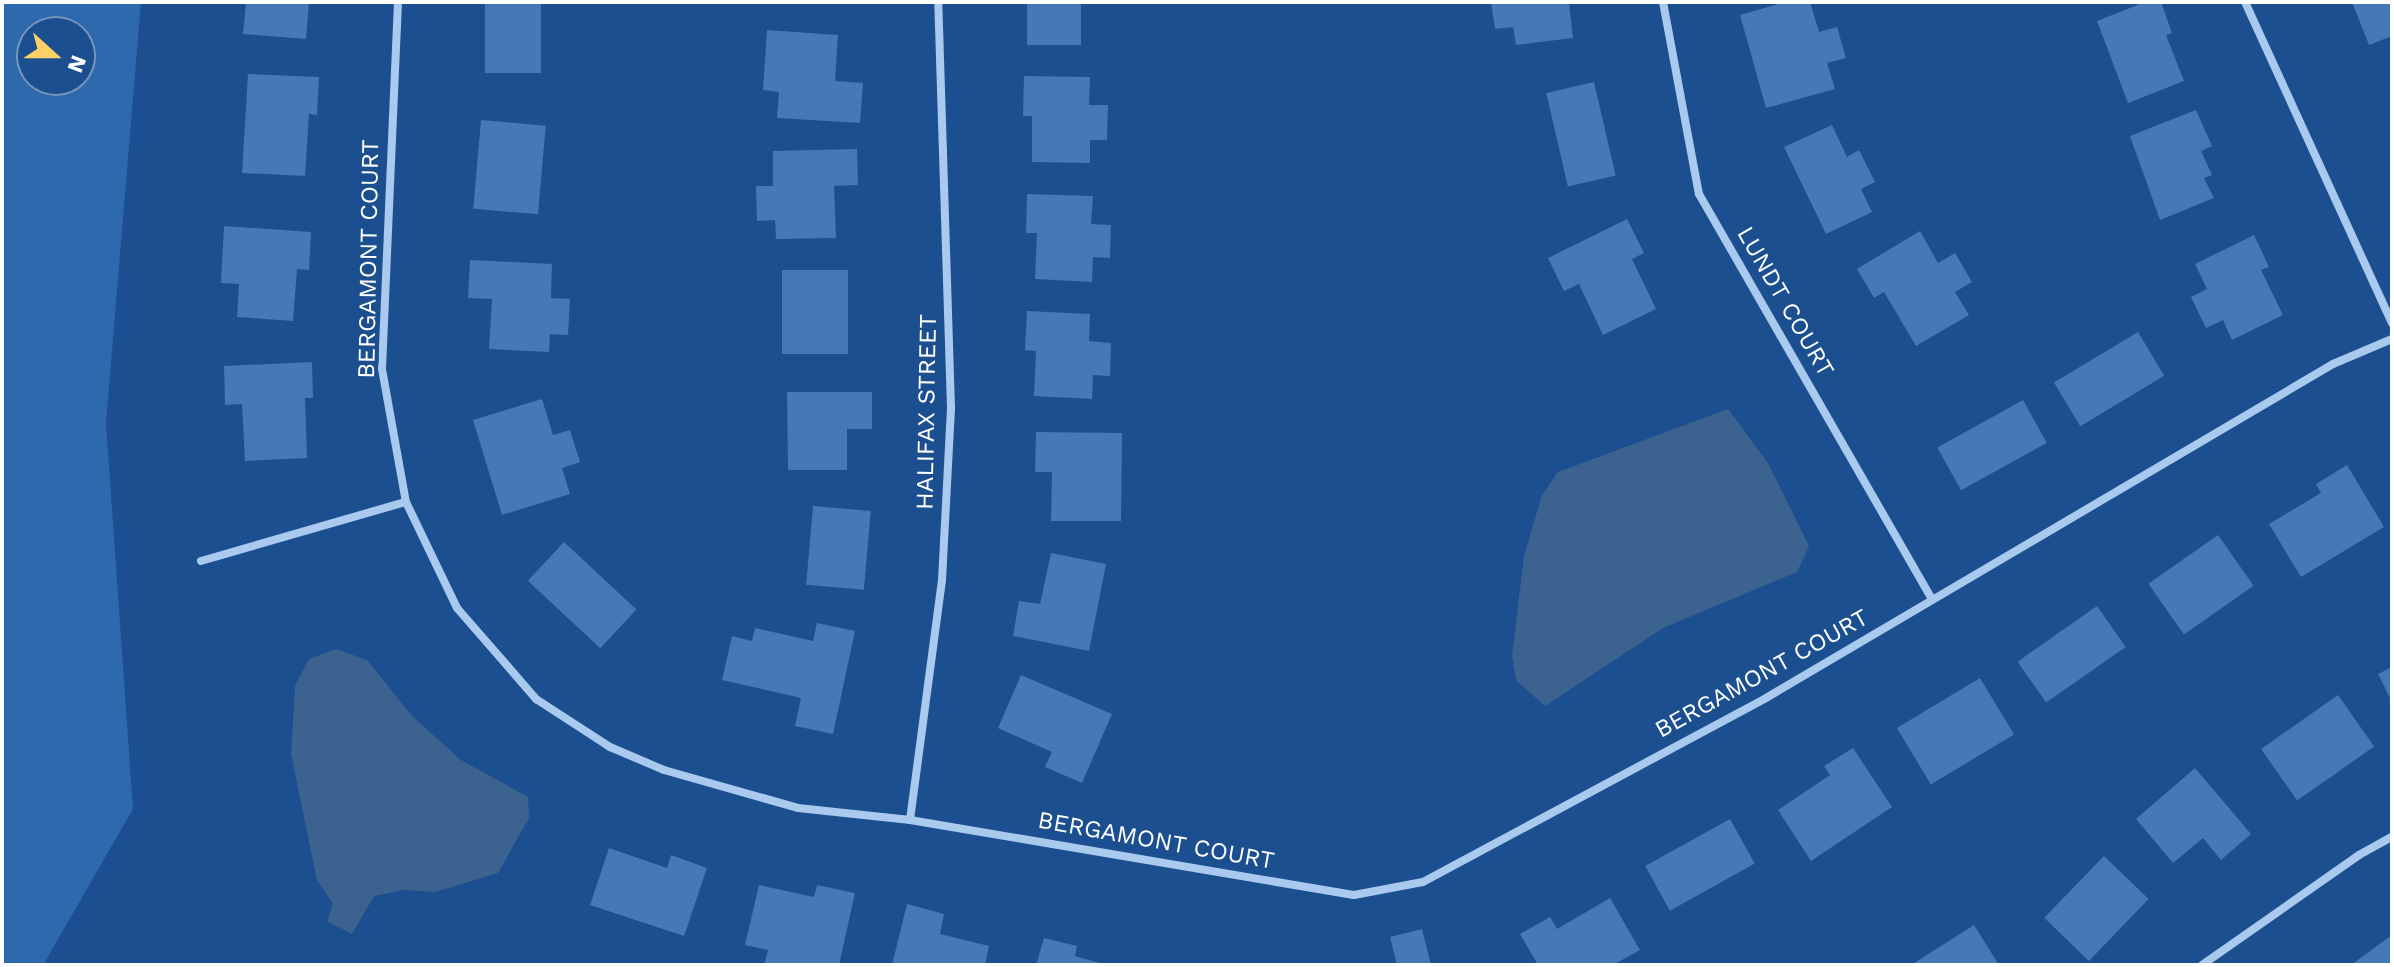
<!DOCTYPE html>
<html>
<head>
<meta charset="utf-8">
<style>
	body { margin:0 }
	#map { position:relative; width:2394px; height:967px; overflow:hidden; background:#1b4f8f; font-family:"Work Sans",sans-serif }
	div>[style] { position:absolute }
	[style*='--x'] { left:calc(var(--x)*1px); top:calc(var(--y)*1px); width:calc(var(--w)*1px); rotate:calc(var(--a)*1deg) }
	.green>* { inset:0; background:#2e69ad }
	.water>* { inset:0; background:#3c6290 }
	.building>* { inset:0; background:#4478b7; transform-origin:0 0 }
	.street>* { height:8px; margin:-4px; padding:0 4px; transform-origin:4px; border-radius:4px; background:#a9c9ee }
	span { translate:-50% -50%; white-space:nowrap; text-align:center; line-height:1.15; -webkit-text-stroke:8px #1b4f8f; paint-order:stroke }
	.street-label { font-size:24px; color:#fff }
	.frame { position:absolute; inset:0; border:4px solid #fff; pointer-events:none }
	.north { position:absolute; left:16px; top:16px; width:80px; height:80px; box-sizing:border-box; background:#1b4f8f; border:2px solid #7695bc; border-radius:50%; rotate:111deg; font-size:22px; font-weight:700; line-height:32px; text-align:center; color:#fff }
	.north::after { content:''; display:block; margin:auto; width:28px; height:36px; background:#ffd166; clip-path:polygon(50% 0,100% 100%,50% 72%,0 100%) }
</style>
</head>
<body>
<div id="map">
	<div class="green">
		<i style="clip-path:polygon(evenodd,2px 2px,141px 2px,106px 423px,133px 809px,43px 965px,2px 965px,2px 2px,32px 32px,80px 32px,80px 80px,32px 80px,32px 32px)"></i>
	</div>
	<div class="water">
		<i style="clip-path:polygon(1728px 409px,1768px 463px,1809px 546px,1797px 572px,1663px 628px,1545px 706px,1516px 680px,1512px 656px,1524px 556px,1542px 495px,1558px 472px)"></i>
		<i style="clip-path:polygon(336px 649px,367px 660px,412px 716px,461px 760px,528px 797px,529px 818px,498px 873px,435px 892px,404px 890px,374px 896px,352px 934px,327px 921px,333px 904px,317px 880px,291px 754px,295px 686px,309px 659px)"></i>
	</div>
	<div class="building">
		<i style="clip-path:polygon(246px 2px,309px 2px,306px 39px,243px 34px)"></i>
		<i style="left:485px;top:2px;width:56px;height:71px"></i>
		<i style="left:1027px;top:2px;width:54px;height:43px"></i>
		<i style="clip-path:polygon(1491px 2px,1569px 2px,1573px 38px,1516px 45px,1513px 27px,1495px 29px)"></i>
		<i style="clip-path:polygon(1785px 2px,1810px 2px,1819px 32px,1837px 27px,1846px 58px,1827px 63px,1835px 89px,1766px 108px,1740px 15px)"></i>
		<i style="clip-path:polygon(2145px 2px,2161px 2px,2172px 33px,2166px 35px,2184px 81px,2128px 103px,2097px 21px)"></i>
		<i style="clip-path:polygon(2352px 2px,2392px 2px,2392px 36px,2369px 45px)"></i>
		<i style="clip-path:polygon(767px 30px,838px 35px,835px 81px,863px 83px,860px 123px,777px 118px,779px 92px,763px 90px)"></i>
		<i style="clip-path:polygon(248px 74px,319px 77px,317px 115px,309px 114px,305px 176px,242px 173px)"></i>
		<i style="clip-path:polygon(1024px 76px,1090px 77px,1089px 105px,1108px 105px,1107px 140px,1090px 140px,1090px 163px,1032px 162px,1032px 116px,1023px 116px)"></i>
		<i style="left:1594px;top:82px;width:96px;height:49px;rotate:77deg"></i>
		<i style="clip-path:polygon(2196px 110px,2212px 146px,2201px 151px,2212px 175px,2204px 178px,2214px 198px,2160px 220px,2130px 136px)"></i>
		<i style="left:481px;top:120px;width:65px;height:89px;rotate:5deg"></i>
		<i style="clip-path:polygon(1832px 125px,1847px 157px,1859px 150px,1875px 182px,1861px 189px,1872px 212px,1826px 234px,1784px 147px)"></i>
		<i style="clip-path:polygon(857px 149px,858px 185px,834px 186px,836px 238px,776px 239px,775px 220px,757px 221px,756px 186px,773px 186px,773px 151px)"></i>
		<i style="clip-path:polygon(1027px 194px,1093px 196px,1091px 224px,1111px 225px,1110px 258px,1093px 257px,1092px 282px,1035px 279px,1037px 233px,1026px 233px)"></i>
		<i style="clip-path:polygon(1627px 219px,1644px 253px,1632px 259px,1656px 309px,1603px 335px,1579px 284px,1564px 291px,1548px 258px)"></i>
		<i style="clip-path:polygon(224px 226px,311px 232px,309px 270px,297px 269px,293px 321px,237px 317px,239px 284px,221px 283px)"></i>
		<i style="clip-path:polygon(1920px 231px,1938px 263px,1955px 253px,1972px 282px,1955px 292px,1969px 315px,1916px 346px,1884px 292px,1874px 298px,1857px 269px)"></i>
		<i style="clip-path:polygon(2254px 235px,2269px 267px,2261px 270px,2283px 315px,2232px 340px,2223px 320px,2206px 328px,2191px 297px,2207px 289px,2195px 264px)"></i>
		<i style="clip-path:polygon(470px 260px,552px 264px,551px 298px,570px 299px,568px 335px,550px 334px,549px 352px,489px 349px,492px 299px,468px 298px)"></i>
		<i style="left:782px;top:270px;width:66px;height:84px"></i>
		<i style="clip-path:polygon(1027px 311px,1090px 314px,1089px 341px,1111px 343px,1110px 376px,1093px 375px,1092px 399px,1034px 396px,1036px 351px,1025px 350px)"></i>
		<i style="left:2138px;top:332px;width:51px;height:98px;rotate:59deg"></i>
		<i style="clip-path:polygon(312px 362px,313px 398px,305px 398px,307px 458px,245px 461px,242px 404px,225px 405px,224px 366px)"></i>
		<i style="clip-path:polygon(787px 392px,872px 392px,872px 429px,847px 429px,847px 470px,788px 470px)"></i>
		<i style="clip-path:polygon(542px 399px,553px 435px,570px 430px,580px 462px,562px 468px,570px 494px,502px 515px,473px 420px)"></i>
		<i style="left:2023px;top:400px;width:49px;height:98px;rotate:61deg"></i>
		<i style="clip-path:polygon(1036px 432px,1122px 433px,1121px 521px,1051px 521px,1052px 472px,1035px 472px)"></i>
		<i style="clip-path:polygon(2347px 465px,2384px 527px,2301px 577px,2269px 524px,2321px 493px,2316px 484px)"></i>
		<i style="left:813px;top:506px;width:58px;height:79px;rotate:5deg"></i>
		<i style="left:2218px;top:535px;width:62px;height:85px;rotate:55deg"></i>
		<i style="left:564px;top:542px;width:99px;height:53px;rotate:43deg"></i>
		<i style="clip-path:polygon(1051px 553px,1106px 564px,1089px 651px,1013px 636px,1019px 601px,1040px 604px)"></i>
		<i style="left:2097px;top:606px;width:50px;height:97px;rotate:55deg"></i>
		<i style="clip-path:polygon(817px 623px,855px 631px,833px 734px,795px 726px,801px 698px,722px 680px,732px 636px,752px 641px,755px 628px,813px 641px)"></i>
		<i style="clip-path:polygon(2392px 667px,2392px 702px,2378px 674px)"></i>
		<i style="clip-path:polygon(1021px 675px,1112px 714px,1082px 783px,1045px 767px,1052px 752px,998px 728px)"></i>
		<i style="left:1980px;top:678px;width:66px;height:97px;rotate:59deg"></i>
		<i style="left:2338px;top:695px;width:63px;height:94px;rotate:55deg"></i>
		<i style="clip-path:polygon(1853px 748px,1892px 807px,1811px 861px,1778px 810px,1830px 775px,1824px 766px)"></i>
		<i style="clip-path:polygon(2195px 768px,2251px 834px,2221px 860px,2203px 838px,2173px 863px,2136px 819px)"></i>
		<i style="left:1730px;top:819px;width:51px;height:97px;rotate:61deg"></i>
		<i style="clip-path:polygon(609px 848px,667px 868px,671px 855px,707px 868px,684px 936px,590px 905px)"></i>
		<i style="left:2104px;top:856px;width:62px;height:86px;rotate:44deg"></i>
		<i style="clip-path:polygon(759px 885px,814px 897px,817px 885px,855px 893px,839px 965px,764px 965px,768px 950px,745px 945px)"></i>
		<i style="clip-path:polygon(1610px 898px,1640px 950px,1613px 965px,1538px 965px,1520px 934px,1550px 917px,1557px 929px)"></i>
		<i style="clip-path:polygon(907px 904px,944px 914px,940px 934px,989px 946px,985px 965px,892px 965px)"></i>
		<i style="clip-path:polygon(1974px 925px,1999px 965px,1911px 965px)"></i>
		<i style="clip-path:polygon(1422px 929px,1431px 965px,1397px 965px,1390px 937px)"></i>
		<i style="clip-path:polygon(2392px 935px,2392px 965px,2351px 965px)"></i>
		<i style="clip-path:polygon(1044px 938px,1077px 946px,1075px 956px,1107px 965px,1036px 965px)"></i>
	</div>
	<div class="street">
		<i style="--x:398;--y:2;--w:367;--a:92.5"></i>
		<i style="--x:382;--y:369;--w:135;--a:79.8"></i>
		<i style="--x:406;--y:502;--w:118;--a:64.3"></i>
		<i style="--x:457;--y:608;--w:121;--a:49"></i>
		<i style="--x:536;--y:699;--w:88;--a:33"></i>
		<i style="--x:610;--y:747;--w:59;--a:23.1"></i>
		<i style="--x:664;--y:770;--w:139;--a:15.8"></i>
		<i style="--x:798;--y:808;--w:113;--a:6.1"></i>
		<i style="--x:910;--y:820;--w:450;--a:9.6"></i>
		<i style="--x:1354;--y:895;--w:70;--a:-10.7"></i>
		<i style="--x:1423;--y:882;--w:389;--a:-28.2"></i>
		<i style="--x:1766;--y:698;--w:658;--a:-30.5"></i>
		<i style="--x:2333;--y:364;--w:64;--a:-23"></i>
		<i style="--x:1663;--y:2;--w:195;--a:79.4"></i>
		<i style="--x:1699;--y:194;--w:468;--a:60.1"></i>
		<i style="--x:2245;--y:2;--w:353;--a:65.4"></i>
		<i style="--x:201;--y:561;--w:213;--a:-16.1"></i>
		<i style="--x:910;--y:820;--w:242;--a:-82.4"></i>
		<i style="--x:942;--y:580;--w:172;--a:-87"></i>
		<i style="--x:951;--y:408;--w:406;--a:-91.8"></i>
		<i style="--x:2202;--y:965;--w:192;--a:-35"></i>
		<i style="--x:2359;--y:855;--w:38;--a:-29"></i>
	</div>
	<div class="street-label">
		<span style="left:369px;top:259px;rotate:-89deg">BERGAMONT COURT</span>
		<span style="left:1785px;top:302px;rotate:60deg">LUNDT COURT</span>
		<span style="left:927px;top:412px;rotate:-89deg">HALIFAX STREET</span>
		<span style="left:1762px;top:674px;rotate:-29deg">BERGAMONT COURT</span>
		<span style="left:1156px;top:841px;rotate:10deg">BERGAMONT COURT</span>
	</div>
	<div class="frame"></div>
	<div class="north">N</div>
</div>
</body>
</html>
